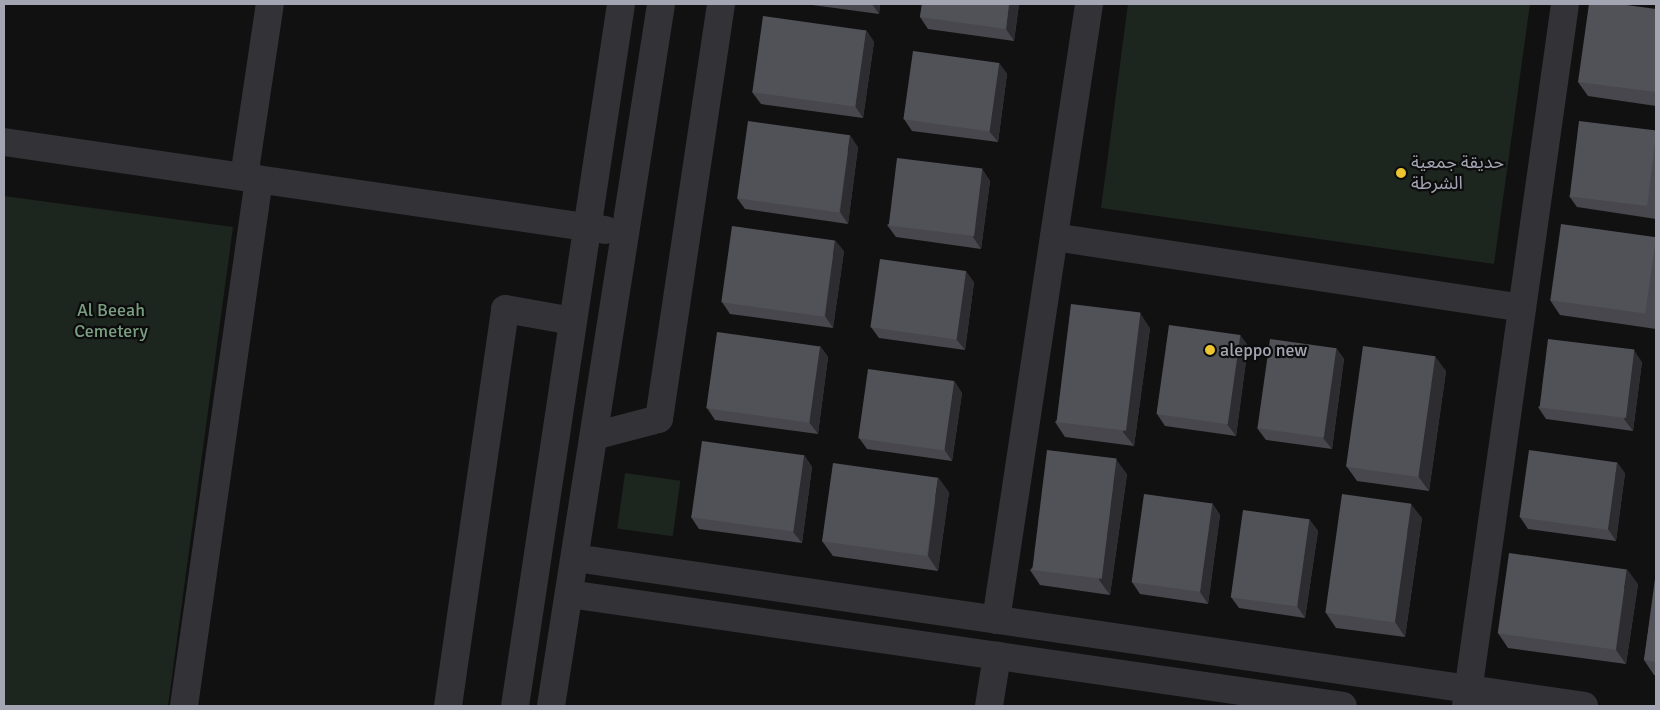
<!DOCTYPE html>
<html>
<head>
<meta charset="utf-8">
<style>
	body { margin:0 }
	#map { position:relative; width:1660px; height:710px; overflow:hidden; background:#111112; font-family:Signika,"Noto Sans Arabic",sans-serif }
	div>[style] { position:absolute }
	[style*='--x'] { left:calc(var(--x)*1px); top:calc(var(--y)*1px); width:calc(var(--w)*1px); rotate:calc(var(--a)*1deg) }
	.green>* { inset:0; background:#1d251f; transform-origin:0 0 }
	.minor>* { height:28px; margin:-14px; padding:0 14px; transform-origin:14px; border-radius:14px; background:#323237 }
	.wall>* { inset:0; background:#47474d }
	.shaded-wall>* { inset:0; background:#2d2d31 }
	.building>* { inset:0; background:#515158; transform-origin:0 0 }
	.dots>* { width:14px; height:14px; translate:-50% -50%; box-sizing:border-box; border:2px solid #0c0c0d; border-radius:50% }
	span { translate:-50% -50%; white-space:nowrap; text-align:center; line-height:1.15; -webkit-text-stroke:4.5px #0c0c0d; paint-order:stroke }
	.poi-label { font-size:18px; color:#a3a5b3 }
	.left { translate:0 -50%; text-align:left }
	.park-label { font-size:18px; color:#7a9e81 }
	.frame { position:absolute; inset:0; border:5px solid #a3a5b3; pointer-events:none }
</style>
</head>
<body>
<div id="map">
	<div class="green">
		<i style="clip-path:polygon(1128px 4px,1530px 4px,1494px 264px,1101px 208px)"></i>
		<i style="clip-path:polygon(4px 196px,233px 227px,168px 706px,4px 706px)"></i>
		<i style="left:625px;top:473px;width:56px;height:56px;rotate:8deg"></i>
	</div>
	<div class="minor">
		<i style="--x:4;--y:142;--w:608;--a:8.32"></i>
		<i style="--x:244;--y:177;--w:175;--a:-81.5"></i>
		<i style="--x:1054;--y:237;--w:473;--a:8.6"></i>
		<i style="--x:594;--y:436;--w:67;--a:-14.7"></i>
		<i style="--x:659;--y:419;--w:420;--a:-81.5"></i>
		<i style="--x:575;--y:558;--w:1020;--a:8.34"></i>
		<i style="--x:569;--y:594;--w:782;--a:8.23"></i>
		<i style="--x:996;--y:620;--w:623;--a:-81.41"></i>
		<i style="--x:184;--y:706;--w:532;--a:-81.9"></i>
		<i style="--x:448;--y:706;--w:401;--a:-81.8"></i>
		<i style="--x:505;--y:309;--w:69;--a:10"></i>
		<i style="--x:515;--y:706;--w:710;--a:-81.41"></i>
		<i style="--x:551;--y:706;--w:711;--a:-81.09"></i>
		<i style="--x:989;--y:706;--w:51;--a:-80.9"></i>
		<i style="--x:1466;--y:706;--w:709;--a:-81.97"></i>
	</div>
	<div class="wall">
		<i style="clip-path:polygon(805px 4px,880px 4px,879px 14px)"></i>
		<i style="clip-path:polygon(922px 4px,1019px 4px,1014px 41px,928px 29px,920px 17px)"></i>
		<i style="clip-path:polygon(1656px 9px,1656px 106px,1588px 96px,1578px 82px)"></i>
		<i style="clip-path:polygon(866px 30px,874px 42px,863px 118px,761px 104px,752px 92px)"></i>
		<i style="clip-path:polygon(999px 63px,1007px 74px,998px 142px,912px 131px,904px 119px)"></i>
		<i style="clip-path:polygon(1656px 131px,1656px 219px,1577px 207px,1569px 196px)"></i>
		<i style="clip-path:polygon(858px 147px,848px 224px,745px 209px,737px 198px)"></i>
		<i style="clip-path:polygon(982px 169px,990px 181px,981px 249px,896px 237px,887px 225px)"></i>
		<i style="clip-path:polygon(1656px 237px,1656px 329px,1560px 315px,1550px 300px)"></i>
		<i style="clip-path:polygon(844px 251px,833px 328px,730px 314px,722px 302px)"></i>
		<i style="clip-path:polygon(974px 282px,965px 350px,879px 338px,871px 327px)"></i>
		<i style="clip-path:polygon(1150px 328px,1134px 446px,1065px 437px,1055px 422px)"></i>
		<i style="clip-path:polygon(1240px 335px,1248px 346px,1236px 436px,1165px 426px,1157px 414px)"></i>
		<i style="clip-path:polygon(820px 346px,828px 357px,818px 434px,715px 420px,707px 408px)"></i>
		<i style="clip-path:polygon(1336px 348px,1344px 359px,1332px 449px,1266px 440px,1257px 428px)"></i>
		<i style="clip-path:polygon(1642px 362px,1633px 431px,1546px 419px,1538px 407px)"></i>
		<i style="clip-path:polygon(1446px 371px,1429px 491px,1357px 481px,1347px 467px)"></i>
		<i style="clip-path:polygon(954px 381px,962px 393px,952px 461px,867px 449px,859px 438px)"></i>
		<i style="clip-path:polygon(804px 455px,812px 467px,802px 543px,699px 529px,691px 517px)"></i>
		<i style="clip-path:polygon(1625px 473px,1616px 541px,1528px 529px,1520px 517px)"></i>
		<i style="clip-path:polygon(1127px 474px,1110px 595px,1040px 585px,1030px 570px)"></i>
		<i style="clip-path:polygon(949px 492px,938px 571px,833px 556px,822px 541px)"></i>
		<i style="clip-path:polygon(1212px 503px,1220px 515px,1208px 604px,1140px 594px,1132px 582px)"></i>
		<i style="clip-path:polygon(1422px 518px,1405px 637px,1336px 628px,1326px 613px)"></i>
		<i style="clip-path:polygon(1309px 519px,1318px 531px,1305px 618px,1239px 608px,1231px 597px)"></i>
		<i style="clip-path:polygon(1656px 579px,1656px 675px,1654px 675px,1644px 660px)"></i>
		<i style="clip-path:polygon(1638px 584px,1626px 664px,1508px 648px,1498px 633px)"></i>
	</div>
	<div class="shaded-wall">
		<i style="clip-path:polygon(872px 4px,880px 4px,879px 14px)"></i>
		<i style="clip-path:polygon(1009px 4px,1019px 4px,1014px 41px,1006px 29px)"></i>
		<i style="clip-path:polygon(866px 30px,874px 42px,863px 118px,855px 106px)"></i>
		<i style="clip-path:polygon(999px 63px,1007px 74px,998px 142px,989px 131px)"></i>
		<i style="clip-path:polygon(850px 135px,858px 147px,848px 224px,840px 212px)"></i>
		<i style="clip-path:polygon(982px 169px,990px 181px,981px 249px,973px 237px)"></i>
		<i style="clip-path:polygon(835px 240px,844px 251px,833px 328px,825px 316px)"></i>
		<i style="clip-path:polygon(966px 271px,974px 282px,965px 350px,956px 339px)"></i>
		<i style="clip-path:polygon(1140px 313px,1150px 328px,1134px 446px,1123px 432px)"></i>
		<i style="clip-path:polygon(1240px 335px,1248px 346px,1236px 436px,1227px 424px)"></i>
		<i style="clip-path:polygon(820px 346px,828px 357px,818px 434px,809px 422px)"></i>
		<i style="clip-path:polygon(1336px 348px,1344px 359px,1332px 449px,1323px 438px)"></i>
		<i style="clip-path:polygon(1634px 350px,1642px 362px,1633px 431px,1624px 419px)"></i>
		<i style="clip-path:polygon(1435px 356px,1446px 371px,1429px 491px,1418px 476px)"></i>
		<i style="clip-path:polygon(954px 381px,962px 393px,952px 461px,944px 449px)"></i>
		<i style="clip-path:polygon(804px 455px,812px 467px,802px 543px,793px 532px)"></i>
		<i style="clip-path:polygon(1116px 459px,1127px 474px,1110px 595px,1099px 580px)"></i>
		<i style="clip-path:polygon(1617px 462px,1625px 473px,1616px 541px,1608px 529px)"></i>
		<i style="clip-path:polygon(938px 477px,949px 492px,938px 571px,928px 556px)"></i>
		<i style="clip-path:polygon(1212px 503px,1220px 515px,1208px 604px,1200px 592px)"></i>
		<i style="clip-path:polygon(1411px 504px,1422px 518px,1405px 637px,1395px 622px)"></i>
		<i style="clip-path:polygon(1309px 519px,1318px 531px,1305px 618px,1297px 606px)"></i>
		<i style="clip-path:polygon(1627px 569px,1638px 584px,1626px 664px,1616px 650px)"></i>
	</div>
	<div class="building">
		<i style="clip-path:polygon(922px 4px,1009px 4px,1006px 29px,920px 17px)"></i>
		<i style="clip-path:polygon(1589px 4px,1619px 4px,1656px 9px,1656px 92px,1578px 82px)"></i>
		<i style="left:763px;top:16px;width:104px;height:77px;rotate:8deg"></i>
		<i style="left:913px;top:51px;width:87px;height:69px;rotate:8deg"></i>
		<i style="left:748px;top:121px;width:103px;height:78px;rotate:8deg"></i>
		<i style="left:1579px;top:121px;width:78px;height:76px;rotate:7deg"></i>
		<i style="left:897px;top:158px;width:86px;height:68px;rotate:7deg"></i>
		<i style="left:1561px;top:224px;width:96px;height:77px;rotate:8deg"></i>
		<i style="left:732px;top:226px;width:104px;height:77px;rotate:8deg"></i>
		<i style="left:880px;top:259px;width:87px;height:69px;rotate:8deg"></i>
		<i style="left:1071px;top:304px;width:70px;height:119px;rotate:7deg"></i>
		<i style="left:1169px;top:325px;width:72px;height:90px;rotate:8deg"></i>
		<i style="left:717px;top:332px;width:104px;height:77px;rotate:8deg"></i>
		<i style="left:1270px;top:339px;width:67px;height:90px;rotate:8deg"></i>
		<i style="left:1548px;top:339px;width:87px;height:69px;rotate:7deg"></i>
		<i style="left:1363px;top:346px;width:73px;height:122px;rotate:8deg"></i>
		<i style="left:868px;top:369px;width:87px;height:70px;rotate:8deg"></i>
		<i style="left:702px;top:441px;width:103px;height:77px;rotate:8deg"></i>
		<i style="left:1047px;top:450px;width:70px;height:121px;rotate:7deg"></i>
		<i style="left:1529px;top:450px;width:89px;height:68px;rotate:8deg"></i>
		<i style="left:833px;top:463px;width:106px;height:79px;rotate:8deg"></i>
		<i style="left:1144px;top:494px;width:69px;height:89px;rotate:8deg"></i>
		<i style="left:1342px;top:494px;width:70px;height:120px;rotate:8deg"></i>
		<i style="left:1243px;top:510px;width:67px;height:88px;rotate:8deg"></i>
		<i style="left:1509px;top:553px;width:119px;height:81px;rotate:8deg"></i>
		<i style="clip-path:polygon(1655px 579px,1656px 579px,1656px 662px,1644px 660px)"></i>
	</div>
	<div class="dots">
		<i style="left:1401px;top:173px;background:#ecc52f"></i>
		<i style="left:1210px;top:350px;background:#ecc52f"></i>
	</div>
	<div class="poi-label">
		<span class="left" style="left:1411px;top:173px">حديقة جمعية<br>الشرطة</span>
		<span class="left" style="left:1220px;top:350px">aleppo new</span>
	</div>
	<div class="park-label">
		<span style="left:111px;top:321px">Al Beeah<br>Cemetery</span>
	</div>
	<div class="frame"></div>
</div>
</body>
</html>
